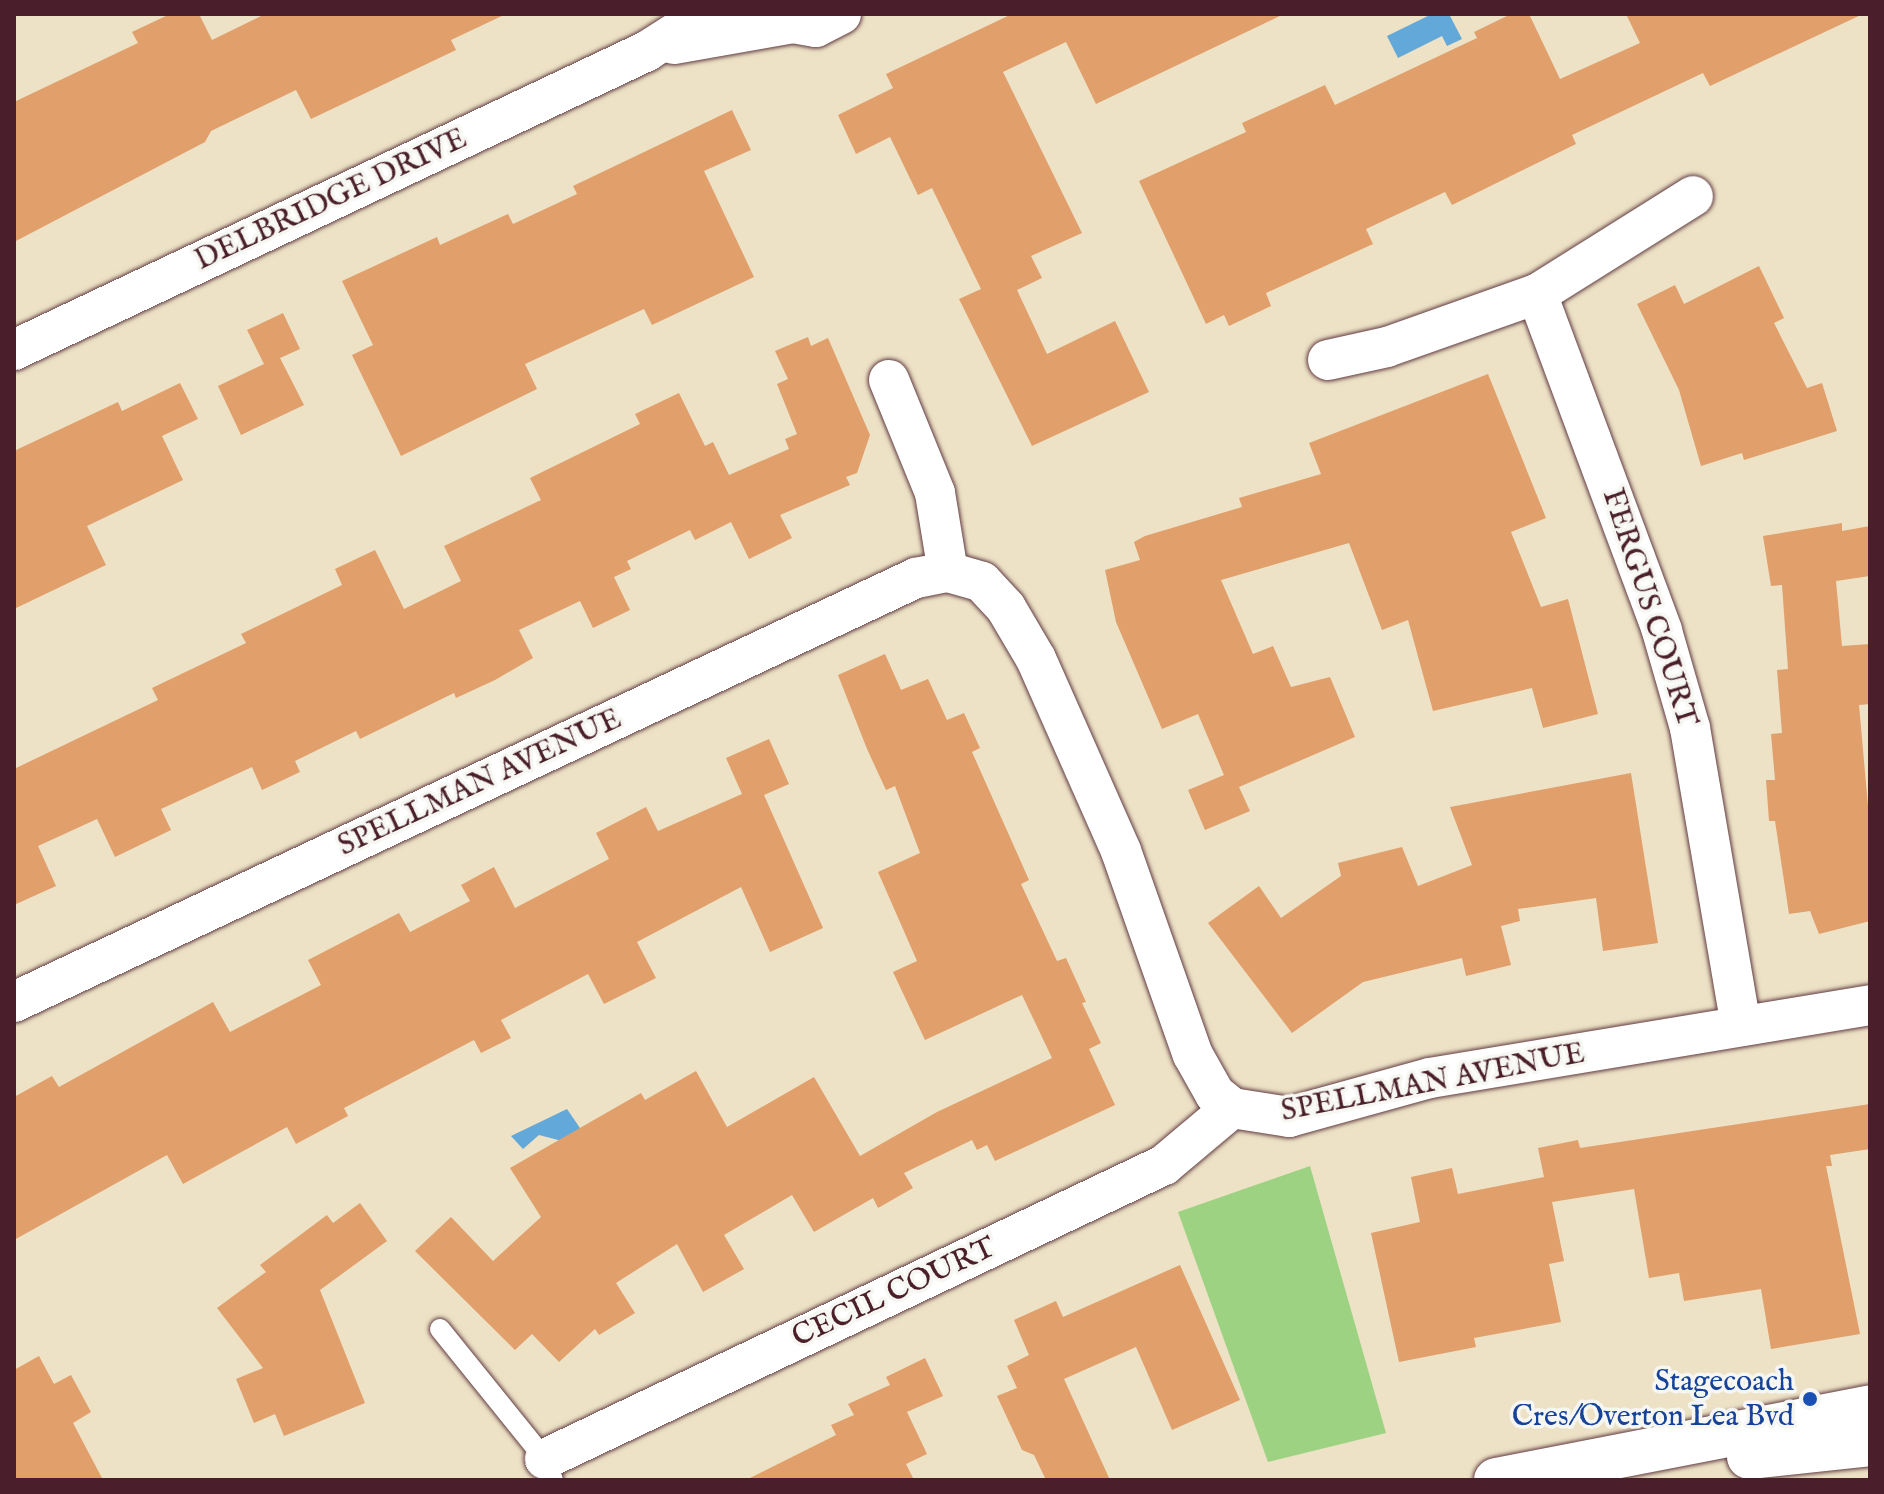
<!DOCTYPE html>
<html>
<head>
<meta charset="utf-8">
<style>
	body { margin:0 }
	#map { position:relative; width:1884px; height:1494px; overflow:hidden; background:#ede2c6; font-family:"IM FELL English",serif }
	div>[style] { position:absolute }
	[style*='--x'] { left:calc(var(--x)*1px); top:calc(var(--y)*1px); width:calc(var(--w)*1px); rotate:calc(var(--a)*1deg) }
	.green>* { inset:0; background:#9ed283 }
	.water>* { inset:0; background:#62a8d8 }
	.building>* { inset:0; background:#e09f6b }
	.roads { filter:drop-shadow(0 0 2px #623c42) drop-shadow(0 0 2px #623c42) }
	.lane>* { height:20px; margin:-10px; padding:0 10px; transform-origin:10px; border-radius:10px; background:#fff }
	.street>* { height:40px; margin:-20px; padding:0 20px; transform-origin:20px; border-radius:20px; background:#fff }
	.secondary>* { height:44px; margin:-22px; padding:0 22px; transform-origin:22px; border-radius:22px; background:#fff }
	.dots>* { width:22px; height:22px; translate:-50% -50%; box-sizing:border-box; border:4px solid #f6f6f2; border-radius:50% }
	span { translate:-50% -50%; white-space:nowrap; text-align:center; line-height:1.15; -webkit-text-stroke:7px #f6f6f2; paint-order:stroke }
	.street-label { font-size:30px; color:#4a1f2b }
	.transit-label { font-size:30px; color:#164399 }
	.right { translate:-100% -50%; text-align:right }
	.frame { position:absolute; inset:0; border:16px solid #4a1f2b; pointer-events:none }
</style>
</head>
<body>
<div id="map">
	<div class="green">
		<i style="clip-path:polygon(1310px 1166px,1386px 1433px,1268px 1462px,1178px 1212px)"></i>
	</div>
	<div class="water">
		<i style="clip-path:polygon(1432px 14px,1449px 14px,1462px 39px,1447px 46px,1442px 36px,1398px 58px,1387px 36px)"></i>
		<i style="clip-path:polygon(567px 1109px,582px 1131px,562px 1141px,539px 1135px,523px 1149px,511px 1136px)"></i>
	</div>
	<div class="building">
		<i style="clip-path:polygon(170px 14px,199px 14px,212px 40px,265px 14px,506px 14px,451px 40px,456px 50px,311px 119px,296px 90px,211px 131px,205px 142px,14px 242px,14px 102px,138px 43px,132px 32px)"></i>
		<i style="clip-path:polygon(1012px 14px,1284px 14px,1096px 104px,1066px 42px,1003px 72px,1082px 233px,1031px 256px,1042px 278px,1017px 290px,1047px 354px,1115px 321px,1149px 392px,1032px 446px,959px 299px,981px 289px,932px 188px,918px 195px,890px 137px,856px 154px,838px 115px,893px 88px,886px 74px)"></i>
		<i style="clip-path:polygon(1511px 14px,1529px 14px,1560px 79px,1640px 43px,1626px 14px,1863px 14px,1710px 86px,1703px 73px,1572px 135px,1576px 144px,1452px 205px,1445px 192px,1366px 229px,1373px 244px,1266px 293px,1271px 306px,1229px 326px,1224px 315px,1206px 324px,1139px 181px,1246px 132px,1242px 123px,1325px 85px,1335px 105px,1477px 38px,1474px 32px)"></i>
		<i style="clip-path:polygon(732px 110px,751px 150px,704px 171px,754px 277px,652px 325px,644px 309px,525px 364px,537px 389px,401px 456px,352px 355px,373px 345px,342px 281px,437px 237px,440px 245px,508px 214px,513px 224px,577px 194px,573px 186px)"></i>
		<i style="clip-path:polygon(1759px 266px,1784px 318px,1774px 323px,1807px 388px,1822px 383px,1837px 431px,1744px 460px,1742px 453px,1701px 466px,1679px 390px,1637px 304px,1675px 285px,1684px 304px)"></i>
		<i style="clip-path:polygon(283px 313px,300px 349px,280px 358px,304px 405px,241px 435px,218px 386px,264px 364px,247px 330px)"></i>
		<i style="clip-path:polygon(808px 337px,811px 346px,828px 338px,870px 435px,857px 473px,846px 477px,850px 485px,780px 515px,792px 538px,749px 559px,731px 522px,695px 540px,690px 530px,627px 561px,631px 569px,614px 577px,630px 610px,593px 628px,580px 601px,519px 630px,533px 658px,495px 680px,456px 698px,454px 693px,360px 739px,356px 731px,295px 761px,300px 772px,262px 790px,252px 767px,161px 809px,171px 830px,115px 857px,97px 819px,38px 846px,56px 886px,14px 905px,14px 769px,158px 700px,152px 688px,246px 643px,241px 634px,342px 585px,335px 569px,375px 550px,404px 609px,461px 581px,444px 546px,541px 500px,530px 478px,640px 424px,635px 414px,679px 393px,705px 446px,713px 442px,729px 475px,789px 449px,785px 439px,797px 434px,777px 384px,788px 379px,775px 351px)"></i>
		<i style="clip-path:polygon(1488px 374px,1546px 518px,1511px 532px,1541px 607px,1568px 599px,1598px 714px,1543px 728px,1532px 688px,1433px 711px,1408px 620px,1382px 630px,1349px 543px,1221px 580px,1253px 654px,1273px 646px,1291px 687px,1330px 677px,1355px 737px,1239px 787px,1250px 811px,1205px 830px,1188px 790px,1224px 775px,1198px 714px,1162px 729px,1116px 622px,1105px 570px,1140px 560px,1134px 542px,1145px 536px,1242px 507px,1239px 498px,1321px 474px,1309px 443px)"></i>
		<i style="clip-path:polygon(180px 383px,198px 419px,162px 436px,183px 480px,87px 526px,106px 565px,14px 609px,14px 451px,118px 402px,122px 411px)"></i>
		<i style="clip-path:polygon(1842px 523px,1842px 531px,1870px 526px,1870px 576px,1836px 581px,1842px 646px,1870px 644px,1870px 704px,1859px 705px,1870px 828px,1870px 921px,1819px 934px,1810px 911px,1789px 914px,1775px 821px,1769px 821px,1766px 780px,1775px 780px,1771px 734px,1782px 733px,1777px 670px,1788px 669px,1782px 585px,1771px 586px,1763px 536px)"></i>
		<i style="clip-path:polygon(885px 654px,901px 690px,928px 679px,947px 720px,964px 713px,980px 748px,972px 752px,1029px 880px,1021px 884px,1057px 961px,1066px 958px,1086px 1002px,1082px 1003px,1101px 1043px,1089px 1049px,1115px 1105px,995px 1161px,987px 1145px,977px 1150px,972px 1140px,904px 1173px,913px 1188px,878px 1208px,873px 1198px,814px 1232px,792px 1195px,724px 1235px,744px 1269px,703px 1292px,677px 1244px,616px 1283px,635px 1313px,599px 1335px,595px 1329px,559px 1362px,532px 1334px,515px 1350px,415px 1251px,451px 1217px,493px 1261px,541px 1217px,510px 1168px,641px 1093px,645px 1100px,696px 1071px,727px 1127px,814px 1077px,860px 1156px,937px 1112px,1052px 1058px,1022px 995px,925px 1040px,893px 972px,917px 961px,878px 872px,920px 853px,895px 786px,886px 790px,867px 749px,838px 675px)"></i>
		<i style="clip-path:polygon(769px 739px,789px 784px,764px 795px,823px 928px,770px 952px,741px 887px,637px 942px,656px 978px,604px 1004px,588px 974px,501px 1020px,511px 1038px,481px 1053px,474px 1040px,344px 1108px,348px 1116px,296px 1144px,287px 1127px,183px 1184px,167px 1155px,14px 1240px,14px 1097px,52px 1076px,59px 1087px,213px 1002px,230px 1032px,321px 985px,308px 960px,399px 913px,410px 932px,470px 901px,461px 885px,494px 867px,515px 908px,609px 859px,596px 833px,646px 807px,658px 831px,742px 794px,726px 758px)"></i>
		<i style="clip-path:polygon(1631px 773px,1658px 943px,1603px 951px,1596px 898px,1518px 909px,1520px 921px,1501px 926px,1511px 965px,1466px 976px,1462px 958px,1363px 982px,1292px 1033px,1208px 923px,1259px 886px,1281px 918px,1341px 876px,1338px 863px,1402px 847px,1418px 886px,1472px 865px,1450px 807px)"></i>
		<i style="clip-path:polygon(1870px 1104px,1870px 1149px,1830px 1155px,1832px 1166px,1826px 1166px,1860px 1334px,1771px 1349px,1761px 1289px,1684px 1301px,1679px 1273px,1649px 1278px,1634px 1189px,1552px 1202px,1564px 1261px,1549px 1264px,1561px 1322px,1474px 1338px,1476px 1347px,1399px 1362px,1371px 1233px,1420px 1222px,1411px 1177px,1452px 1168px,1458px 1194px,1544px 1177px,1538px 1148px,1578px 1140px,1580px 1148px)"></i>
		<i style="clip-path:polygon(360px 1203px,387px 1241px,320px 1290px,365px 1403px,284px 1436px,275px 1414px,254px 1423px,236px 1379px,263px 1368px,217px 1308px,266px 1272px,260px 1265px,327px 1215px,333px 1223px)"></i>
		<i style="clip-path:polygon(1180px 1265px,1240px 1400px,1172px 1430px,1136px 1347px,1064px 1379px,1110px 1480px,1046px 1480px,1034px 1455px,1022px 1450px,997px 1396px,1017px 1388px,1007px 1366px,1029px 1355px,1014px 1320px,1056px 1301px,1063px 1317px)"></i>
		<i style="clip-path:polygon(39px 1356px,54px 1384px,71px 1375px,91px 1412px,73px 1423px,103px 1480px,14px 1480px,14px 1370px)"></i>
		<i style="clip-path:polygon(925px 1358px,943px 1396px,907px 1412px,927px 1454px,906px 1464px,914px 1480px,746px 1480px,836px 1435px,831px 1425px,854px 1415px,848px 1404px,890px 1385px,886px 1377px)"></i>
	</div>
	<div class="roads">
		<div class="lane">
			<i style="--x:440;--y:1329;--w:167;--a:51.1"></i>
			<i style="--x:545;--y:1459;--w:22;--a:69"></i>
		</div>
		<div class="street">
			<i style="--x:781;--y:14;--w:15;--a:37"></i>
			<i style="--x:793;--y:23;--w:23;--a:10"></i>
			<i style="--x:816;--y:27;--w:28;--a:-27"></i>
			<i style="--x:674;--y:44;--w:121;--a:-10"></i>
			<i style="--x:1537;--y:294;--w:359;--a:69.6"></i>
			<i style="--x:1662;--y:631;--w:101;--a:73.9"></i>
			<i style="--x:1690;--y:728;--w:301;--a:80.3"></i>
			<i style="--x:14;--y:350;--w:700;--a:-25.28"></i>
			<i style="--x:647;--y:51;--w:69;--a:-32.5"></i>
			<i style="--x:1328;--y:360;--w:60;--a:-12.4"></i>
			<i style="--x:1387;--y:347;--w:159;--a:-19.5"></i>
			<i style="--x:1537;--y:294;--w:184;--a:-32.1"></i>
			<i style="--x:889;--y:380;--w:122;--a:67.8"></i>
			<i style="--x:935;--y:493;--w:80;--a:80.7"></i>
			<i style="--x:14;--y:1002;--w:997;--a:-25.18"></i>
			<i style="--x:916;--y:578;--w:33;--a:-11"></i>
			<i style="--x:948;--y:572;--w:35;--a:16"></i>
			<i style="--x:982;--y:582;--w:35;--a:47"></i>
			<i style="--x:1006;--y:608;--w:59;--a:59.5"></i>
			<i style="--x:1036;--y:659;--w:210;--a:66.1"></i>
			<i style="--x:1121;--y:851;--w:216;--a:70.6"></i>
			<i style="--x:1193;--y:1055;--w:45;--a:60.6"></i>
			<i style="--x:1215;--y:1094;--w:22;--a:39"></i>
			<i style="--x:1232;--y:1108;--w:58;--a:9"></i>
			<i style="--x:1289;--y:1117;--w:146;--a:-15.5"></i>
			<i style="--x:1430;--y:1078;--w:446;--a:-9.4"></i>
			<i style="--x:545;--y:1459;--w:685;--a:-25.41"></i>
			<i style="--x:1164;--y:1165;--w:89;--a:-40"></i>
		</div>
		<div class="secondary">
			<i style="--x:1749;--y:1457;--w:122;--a:-6.1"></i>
			<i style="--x:1496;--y:1480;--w:381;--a:-11"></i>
		</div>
	</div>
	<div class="dots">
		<i style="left:1810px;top:1399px;background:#1a4fb4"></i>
	</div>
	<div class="street-label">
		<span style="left:331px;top:200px;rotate:-25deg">DELBRIDGE DRIVE</span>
		<span style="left:1649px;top:608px;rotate:72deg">FERGUS COURT</span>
		<span style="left:480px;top:783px;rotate:-25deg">SPELLMAN AVENUE</span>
		<span style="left:1433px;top:1083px;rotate:-11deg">SPELLMAN AVENUE</span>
		<span style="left:894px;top:1293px;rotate:-25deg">CECIL COURT</span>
	</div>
	<div class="transit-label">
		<span class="right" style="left:1794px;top:1399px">Stagecoach<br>Cres/Overton Lea Bvd</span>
	</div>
	<div class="frame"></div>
</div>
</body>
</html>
